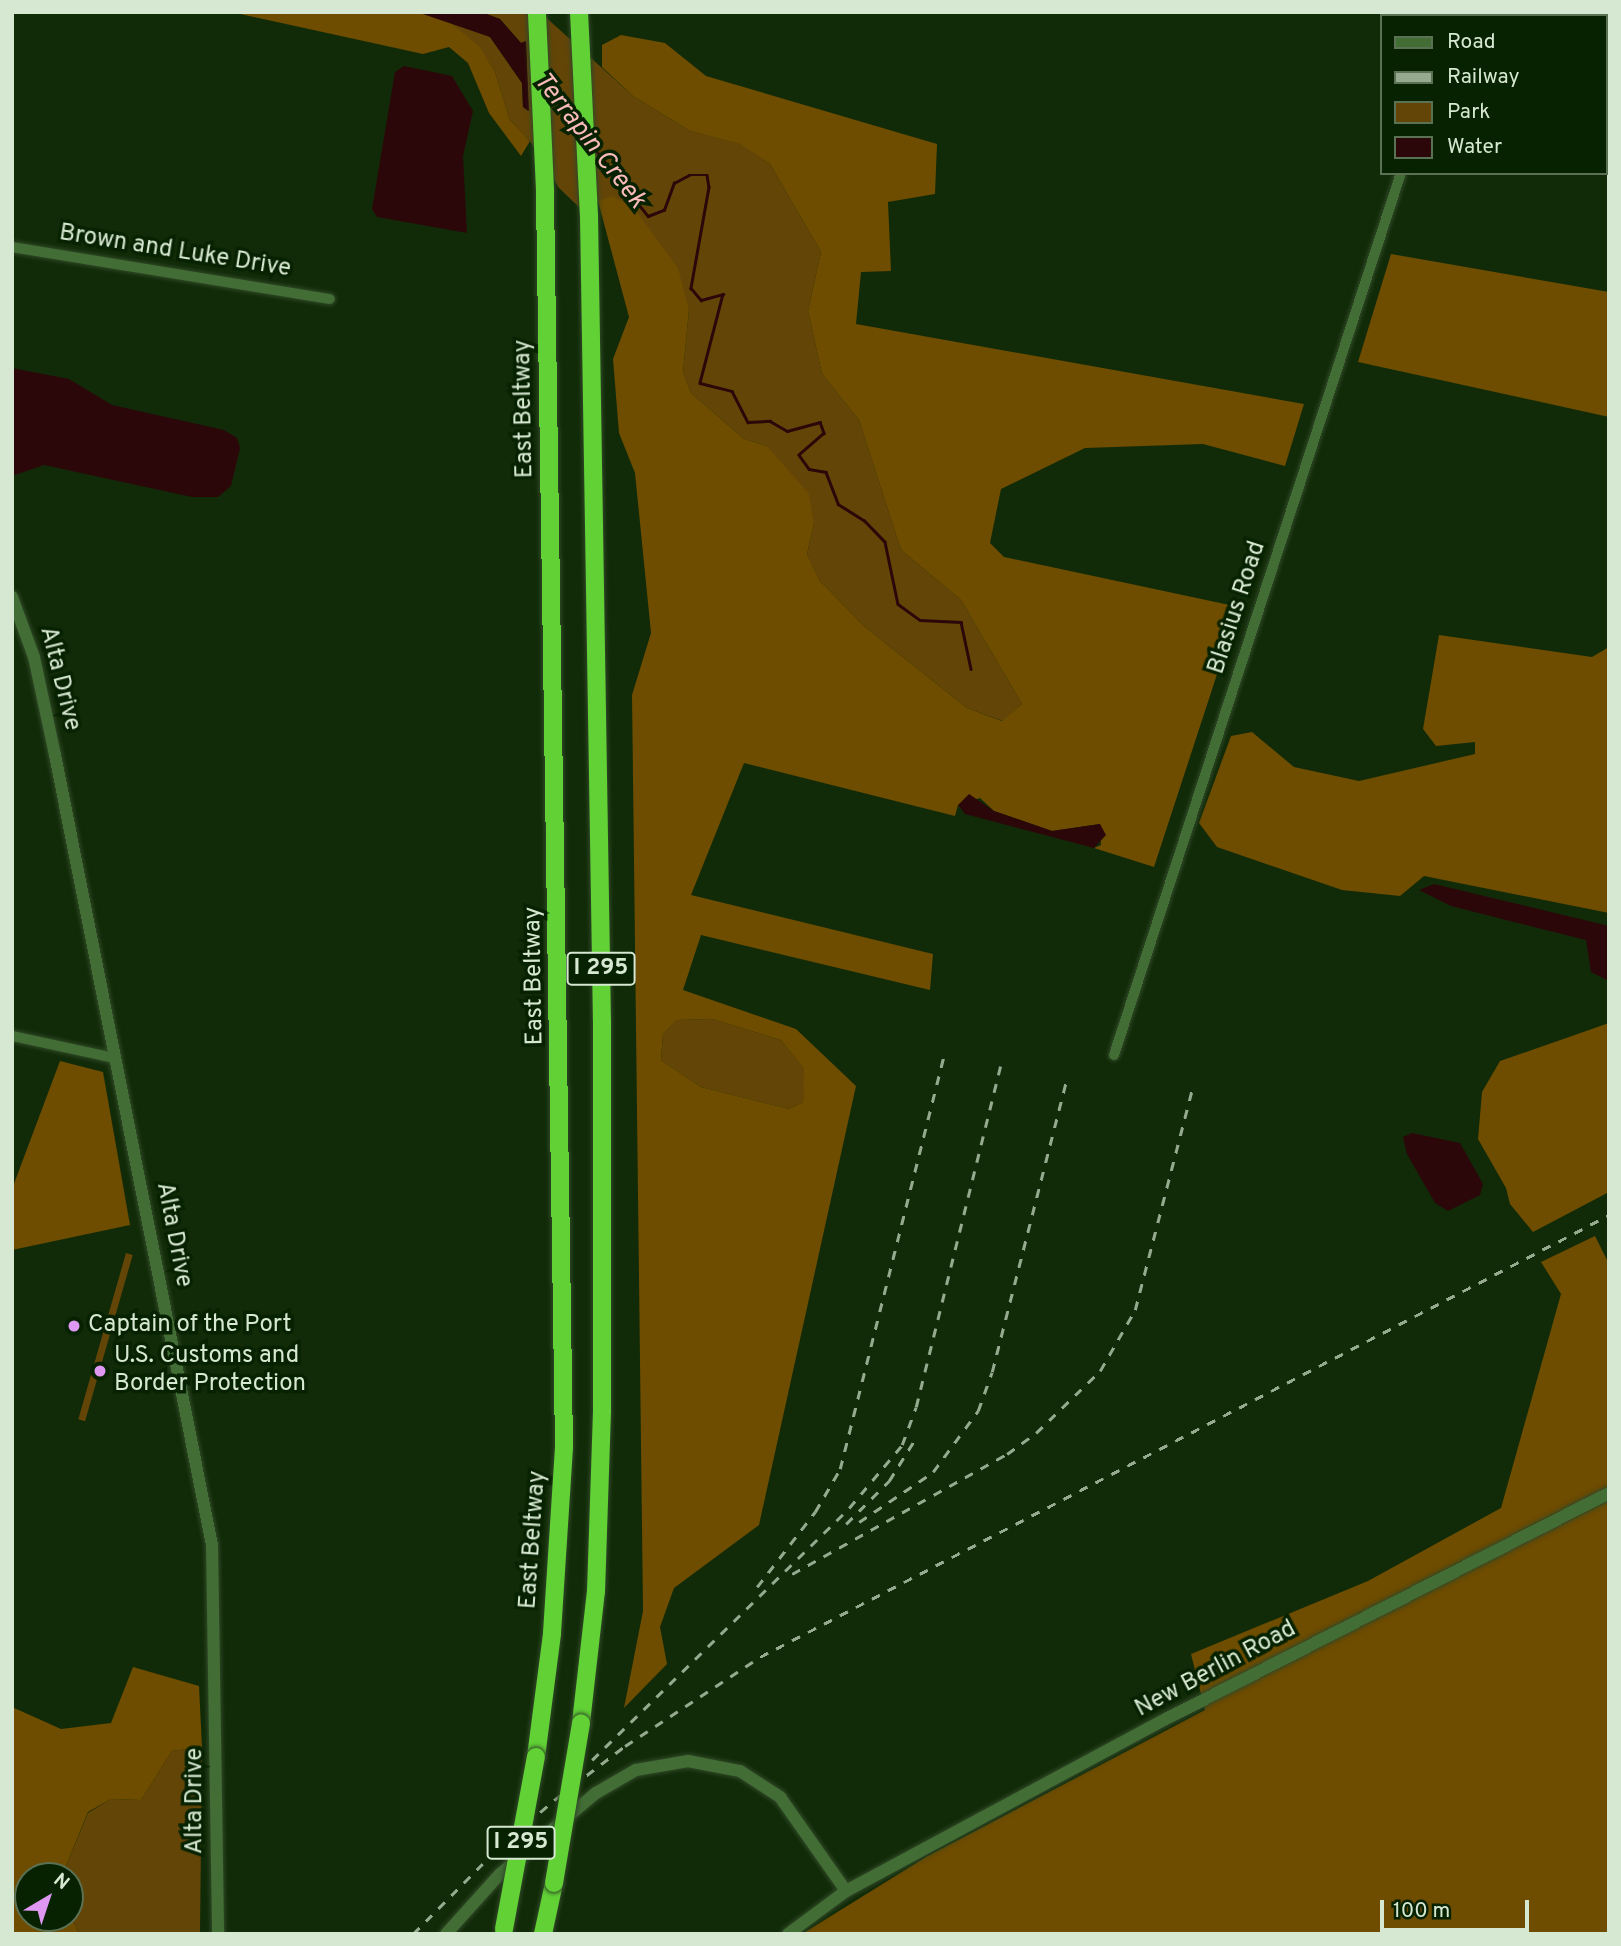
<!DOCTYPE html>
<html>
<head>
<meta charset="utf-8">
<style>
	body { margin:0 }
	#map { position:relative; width:1621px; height:1946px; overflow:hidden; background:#112b08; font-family:Overpass,sans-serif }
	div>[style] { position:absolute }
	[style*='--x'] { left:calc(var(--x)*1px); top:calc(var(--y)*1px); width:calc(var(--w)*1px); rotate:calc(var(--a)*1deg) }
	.green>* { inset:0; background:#644508; transform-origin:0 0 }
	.forest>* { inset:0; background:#6e4c00 }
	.water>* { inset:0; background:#2c070a }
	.stream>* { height:2.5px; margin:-1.25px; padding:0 1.25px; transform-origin:1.25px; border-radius:1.25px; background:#2c070a }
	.roads { filter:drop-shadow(0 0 2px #314928) drop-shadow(0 0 2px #314928) }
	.minor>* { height:10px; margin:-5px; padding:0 5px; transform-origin:5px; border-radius:5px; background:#426d35 }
	.tertiary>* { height:12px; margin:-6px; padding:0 6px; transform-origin:6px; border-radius:6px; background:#426d35 }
	.motorway>* { height:18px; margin:-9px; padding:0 9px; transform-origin:9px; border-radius:9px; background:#61d136 }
	.rail>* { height:2.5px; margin-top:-1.25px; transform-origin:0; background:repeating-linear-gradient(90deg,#96aa90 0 9px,transparent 0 18px) }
	.bridges { filter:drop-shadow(0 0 2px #314928) drop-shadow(0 0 2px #314928) }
	.motorway-bridge>* { height:18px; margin:-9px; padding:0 9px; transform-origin:9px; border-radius:9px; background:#61d136 }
	.dots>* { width:19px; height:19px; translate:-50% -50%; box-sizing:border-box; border:4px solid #072200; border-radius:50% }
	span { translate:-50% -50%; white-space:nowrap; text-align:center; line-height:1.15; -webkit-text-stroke:7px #072200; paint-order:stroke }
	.shield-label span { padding:2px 5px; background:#072200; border:2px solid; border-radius:5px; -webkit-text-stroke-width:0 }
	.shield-label { font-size:23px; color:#d7e8d2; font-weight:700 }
	.street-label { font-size:24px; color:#d7e8d2 }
	.poi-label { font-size:24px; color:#d7e8d2 }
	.left { translate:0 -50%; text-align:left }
	.water-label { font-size:26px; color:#fbbbbb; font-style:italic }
	.frame { position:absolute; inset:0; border:14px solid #d7e8d2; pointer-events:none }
	.legend { position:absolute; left:1380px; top:14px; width:228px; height:161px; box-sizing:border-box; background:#072200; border:2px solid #5a7154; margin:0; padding:9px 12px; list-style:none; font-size:21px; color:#d7e8d2 }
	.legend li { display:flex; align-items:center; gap:14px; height:35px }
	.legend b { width:35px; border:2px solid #5a7154 }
	.north { position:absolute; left:14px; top:1862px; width:70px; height:70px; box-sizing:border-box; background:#072200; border:2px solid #5a7154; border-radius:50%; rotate:39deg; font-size:19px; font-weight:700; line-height:28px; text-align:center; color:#d7e8d2 }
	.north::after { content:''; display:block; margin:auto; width:24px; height:32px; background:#de98f2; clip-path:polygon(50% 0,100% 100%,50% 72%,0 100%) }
	.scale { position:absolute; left:1380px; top:1900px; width:149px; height:32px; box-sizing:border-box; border:4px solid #d7e8d2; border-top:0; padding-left:9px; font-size:21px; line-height:24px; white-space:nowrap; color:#d7e8d2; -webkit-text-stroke:5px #072200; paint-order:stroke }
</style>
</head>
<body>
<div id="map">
	<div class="green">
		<i style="clip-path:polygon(481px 12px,540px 12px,633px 96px,690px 131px,741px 144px,770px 164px,821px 252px,808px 311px,822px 374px,859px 420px,901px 550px,961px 600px,1022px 704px,1003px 721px,967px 708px,865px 627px,820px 581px,807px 554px,814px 524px,767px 446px,744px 439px,691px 393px,683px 372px,689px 310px,612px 197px,580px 208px,559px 188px,530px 141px,510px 120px,495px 72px,480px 48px,449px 21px,490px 37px,522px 83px,523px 107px,528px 111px,526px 42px,521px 43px,500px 19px)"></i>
		<i style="clip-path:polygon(712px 1019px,781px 1040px,805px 1070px,803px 1102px,789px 1109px,701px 1087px,661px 1060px,663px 1034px,677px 1020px)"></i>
		<i style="left:126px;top:1253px;width:7px;height:173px;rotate:16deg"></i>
		<i style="clip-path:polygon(202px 1747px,200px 1934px,79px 1934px,70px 1914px,70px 1876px,62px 1876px,88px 1813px,111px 1799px,141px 1800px,172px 1751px)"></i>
	</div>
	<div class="forest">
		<i style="clip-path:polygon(231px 12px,417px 12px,449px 21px,480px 47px,495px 72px,510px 120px,530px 141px,521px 156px,489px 113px,468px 63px,449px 47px,423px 54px)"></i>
		<i style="clip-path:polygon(evenodd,621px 35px,665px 43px,706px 76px,937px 144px,935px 194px,888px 202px,891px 271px,861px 272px,856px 324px,1304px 404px,1285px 466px,1203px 444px,1085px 448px,1001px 489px,990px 543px,1004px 557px,1239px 607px,1154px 867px,1094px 848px,1101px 845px,1100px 824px,1052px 831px,994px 811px,980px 798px,958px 805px,955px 816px,744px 763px,691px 895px,933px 954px,930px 990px,701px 935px,683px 990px,796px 1029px,856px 1086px,759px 1525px,674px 1588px,660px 1627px,667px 1664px,624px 1708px,643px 1611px,632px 695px,651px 633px,635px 473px,619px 433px,613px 359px,629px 317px,598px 201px,612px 196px,634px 208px,678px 268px,689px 310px,683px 372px,691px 393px,744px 439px,767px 446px,809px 494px,814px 524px,807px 554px,820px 581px,865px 627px,967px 708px,1002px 721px,1022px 704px,961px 600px,901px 550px,859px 420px,822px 374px,808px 311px,821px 252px,770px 164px,740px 144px,690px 131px,633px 96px,602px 67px,602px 45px,621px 35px,712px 1019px,781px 1040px,804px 1069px,803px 1102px,789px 1109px,701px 1087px,661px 1060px,663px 1034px,677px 1020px,712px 1019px)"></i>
		<i style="clip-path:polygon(1391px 254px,1609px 292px,1609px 417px,1358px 362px)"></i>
		<i style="clip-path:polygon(1439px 635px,1592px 657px,1609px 647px,1609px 913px,1424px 876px,1400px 896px,1342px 890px,1217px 847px,1199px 823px,1231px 736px,1252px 732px,1294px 767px,1359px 781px,1475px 754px,1475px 742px,1436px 746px,1423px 729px)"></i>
		<i style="clip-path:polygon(1609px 1023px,1609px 1192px,1533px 1232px,1510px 1204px,1506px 1188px,1478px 1139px,1482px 1092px,1500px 1061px)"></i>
		<i style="clip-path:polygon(60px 1061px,103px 1072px,130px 1225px,12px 1250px,12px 1189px)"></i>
		<i style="clip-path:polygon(1595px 1236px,1609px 1264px,1609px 1934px,802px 1934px,926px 1857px,1205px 1710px,1191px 1654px,1368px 1581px,1501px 1508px,1561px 1294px,1541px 1262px)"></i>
		<i style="clip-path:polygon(133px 1667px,199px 1686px,202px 1747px,172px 1751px,141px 1800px,111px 1799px,88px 1812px,62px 1876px,28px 1876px,28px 1918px,70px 1918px,70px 1914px,79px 1934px,12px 1934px,12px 1707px,61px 1729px,111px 1723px)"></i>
	</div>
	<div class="water">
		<i style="clip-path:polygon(417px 12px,481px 12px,500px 19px,521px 43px,526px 41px,529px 111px,523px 107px,522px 83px,490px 37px)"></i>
		<i style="clip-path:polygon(404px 66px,452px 76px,473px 111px,463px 156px,467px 233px,377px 217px,372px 209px,395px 72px)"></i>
		<i style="clip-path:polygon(12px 368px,69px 379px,112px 405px,224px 430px,237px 438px,240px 448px,231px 486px,218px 497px,192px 497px,44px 465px,12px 476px)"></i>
		<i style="clip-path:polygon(969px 794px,994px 811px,1052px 831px,1100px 824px,1106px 835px,1094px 848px,965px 814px,958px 805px)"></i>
		<i style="clip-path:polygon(1434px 884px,1609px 926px,1609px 981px,1591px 972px,1586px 940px,1451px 906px,1419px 890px)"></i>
		<i style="clip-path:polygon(1412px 1133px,1460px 1143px,1483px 1184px,1480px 1195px,1448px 1211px,1435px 1203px,1407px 1154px,1403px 1137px)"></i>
	</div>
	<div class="stream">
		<i style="--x:549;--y:90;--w:46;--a:52.1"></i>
		<i style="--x:594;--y:148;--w:87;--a:51.5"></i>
		<i style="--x:648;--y:216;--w:17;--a:-21"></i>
		<i style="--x:664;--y:210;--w:29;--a:-70"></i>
		<i style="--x:674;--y:183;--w:17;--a:-28"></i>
		<i style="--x:689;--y:175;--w:18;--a:0"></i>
		<i style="--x:707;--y:175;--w:12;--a:81"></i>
		<i style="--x:709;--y:187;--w:103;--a:100.1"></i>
		<i style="--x:691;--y:288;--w:16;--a:50"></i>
		<i style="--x:701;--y:300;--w:23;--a:-15"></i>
		<i style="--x:723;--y:294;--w:92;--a:104.5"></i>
		<i style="--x:700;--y:383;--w:33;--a:14"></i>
		<i style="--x:732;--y:391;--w:35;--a:63"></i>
		<i style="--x:748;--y:422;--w:22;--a:-3"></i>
		<i style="--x:770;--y:421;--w:20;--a:30"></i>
		<i style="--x:787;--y:431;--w:34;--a:-15"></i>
		<i style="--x:820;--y:422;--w:12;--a:70"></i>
		<i style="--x:824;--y:433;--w:33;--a:139"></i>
		<i style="--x:799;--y:455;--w:17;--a:54"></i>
		<i style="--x:809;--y:469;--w:17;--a:10"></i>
		<i style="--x:826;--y:472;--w:34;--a:69"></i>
		<i style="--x:838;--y:504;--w:31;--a:32"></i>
		<i style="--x:864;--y:520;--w:30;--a:46"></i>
		<i style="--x:885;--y:542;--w:63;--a:78.2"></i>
		<i style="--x:898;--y:604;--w:27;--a:36"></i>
		<i style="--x:920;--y:620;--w:41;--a:2.8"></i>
		<i style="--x:961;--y:622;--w:48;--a:78"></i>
	</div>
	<div class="roads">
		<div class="minor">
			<i style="--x:1452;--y:16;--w:4;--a:-76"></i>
			<i style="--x:12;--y:247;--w:322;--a:9.3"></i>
			<i style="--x:12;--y:1036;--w:105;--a:12.1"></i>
			<i style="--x:1114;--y:1055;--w:928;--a:-71.98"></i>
		</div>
		<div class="tertiary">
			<i style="--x:12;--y:597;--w:64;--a:69.9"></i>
			<i style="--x:34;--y:657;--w:100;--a:77.9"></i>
			<i style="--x:55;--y:755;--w:805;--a:78.76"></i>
			<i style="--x:212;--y:1545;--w:389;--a:89.1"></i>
			<i style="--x:446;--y:1934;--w:81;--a:-48"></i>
			<i style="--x:500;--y:1874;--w:126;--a:-40.2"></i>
			<i style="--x:596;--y:1793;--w:46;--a:-29.9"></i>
			<i style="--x:636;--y:1770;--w:53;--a:-9.8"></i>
			<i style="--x:688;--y:1761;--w:53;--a:10.9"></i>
			<i style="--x:740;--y:1771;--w:48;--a:33"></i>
			<i style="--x:780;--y:1797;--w:115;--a:54.9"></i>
			<i style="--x:788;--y:1934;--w:72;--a:-36.6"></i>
			<i style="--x:846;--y:1891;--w:359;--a:-28.3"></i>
			<i style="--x:1162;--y:1721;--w:502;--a:-27.02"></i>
		</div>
		<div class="motorway">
			<i style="--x:579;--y:12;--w:203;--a:87.2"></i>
			<i style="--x:589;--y:215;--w:806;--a:89.08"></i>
			<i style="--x:602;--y:1021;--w:390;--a:90"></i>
			<i style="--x:602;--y:1411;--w:180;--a:91.9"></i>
			<i style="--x:596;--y:1591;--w:133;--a:96.5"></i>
			<i style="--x:536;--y:1757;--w:125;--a:-82.6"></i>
			<i style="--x:552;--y:1633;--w:186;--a:-86.3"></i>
			<i style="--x:564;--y:1447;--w:1257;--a:-90.87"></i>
			<i style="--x:545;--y:190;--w:178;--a:-92.6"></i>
			<i style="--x:543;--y:1934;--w:52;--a:-77.8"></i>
		</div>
	</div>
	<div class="rail">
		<i style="--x:859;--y:1522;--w:89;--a:-34"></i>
		<i style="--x:933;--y:1472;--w:76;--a:-53.6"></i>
		<i style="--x:978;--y:1411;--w:41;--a:-70.3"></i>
		<i style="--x:992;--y:1372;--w:299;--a:-75.7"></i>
		<i style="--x:846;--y:1524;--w:61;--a:-45"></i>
		<i style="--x:889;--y:1481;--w:47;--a:-58"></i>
		<i style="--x:792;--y:1574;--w:246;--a:-29.2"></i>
		<i style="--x:1007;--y:1454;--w:36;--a:-36"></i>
		<i style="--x:1036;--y:1433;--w:89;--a:-44.1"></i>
		<i style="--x:1100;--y:1371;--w:70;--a:-60.2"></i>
		<i style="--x:1135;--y:1310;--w:228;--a:-75.5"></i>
		<i style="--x:757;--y:1587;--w:95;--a:-52.3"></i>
		<i style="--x:815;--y:1512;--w:50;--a:-59.8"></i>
		<i style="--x:840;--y:1469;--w:430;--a:-75.9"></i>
		<i style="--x:592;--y:1760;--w:360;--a:-44.4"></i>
		<i style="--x:849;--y:1508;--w:82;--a:-49.9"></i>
		<i style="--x:902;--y:1445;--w:40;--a:-69.8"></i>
		<i style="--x:916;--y:1407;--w:353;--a:-76.1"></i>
		<i style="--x:413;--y:1934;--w:122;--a:-45.3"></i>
		<i style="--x:499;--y:1847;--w:77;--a:-40.3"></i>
		<i style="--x:558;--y:1797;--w:84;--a:-37.3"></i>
		<i style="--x:625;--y:1746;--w:162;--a:-33.4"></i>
		<i style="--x:760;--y:1657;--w:957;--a:-27.5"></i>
	</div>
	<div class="bridges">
		<div class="motorway-bridge">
			<i style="--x:554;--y:1883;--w:162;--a:-80.4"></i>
			<i style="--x:504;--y:1929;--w:175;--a:-79.5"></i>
		</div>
	</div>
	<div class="dots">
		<i style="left:74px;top:1326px;background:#de98f2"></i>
		<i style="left:100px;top:1371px;background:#de98f2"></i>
	</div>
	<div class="shield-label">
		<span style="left:601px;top:969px">I 295</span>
		<span style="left:521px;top:1843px">I 295</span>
	</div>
	<div class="street-label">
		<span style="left:175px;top:252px;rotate:9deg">Brown and Luke Drive</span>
		<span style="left:525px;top:409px;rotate:-91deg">East Beltway</span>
		<span style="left:1238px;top:608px;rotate:-72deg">Blasius Road</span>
		<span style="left:59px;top:679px;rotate:76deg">Alta Drive</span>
		<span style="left:535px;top:976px;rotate:-91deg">East Beltway</span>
		<span style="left:173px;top:1235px;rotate:79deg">Alta Drive</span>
		<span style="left:534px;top:1540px;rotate:-86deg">East Beltway</span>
		<span style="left:1216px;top:1670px;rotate:-28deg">New Berlin Road</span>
		<span style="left:196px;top:1801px;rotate:-90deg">Alta Drive</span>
	</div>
	<div class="poi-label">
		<span class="left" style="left:88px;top:1326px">Captain of the Port</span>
		<span class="left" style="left:114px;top:1371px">U.S. Customs and<br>Border Protection</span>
	</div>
	<div class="water-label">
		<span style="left:589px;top:141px;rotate:52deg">Terrapin Creek</span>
	</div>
	<div class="frame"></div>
	<ul class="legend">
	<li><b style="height:9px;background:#426d35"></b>Road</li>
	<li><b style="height:9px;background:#96aa90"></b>Railway</li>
	<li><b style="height:19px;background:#644508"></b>Park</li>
	<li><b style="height:19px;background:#2c070a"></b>Water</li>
	</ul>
	<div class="north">N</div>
	<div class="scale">100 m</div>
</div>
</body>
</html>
